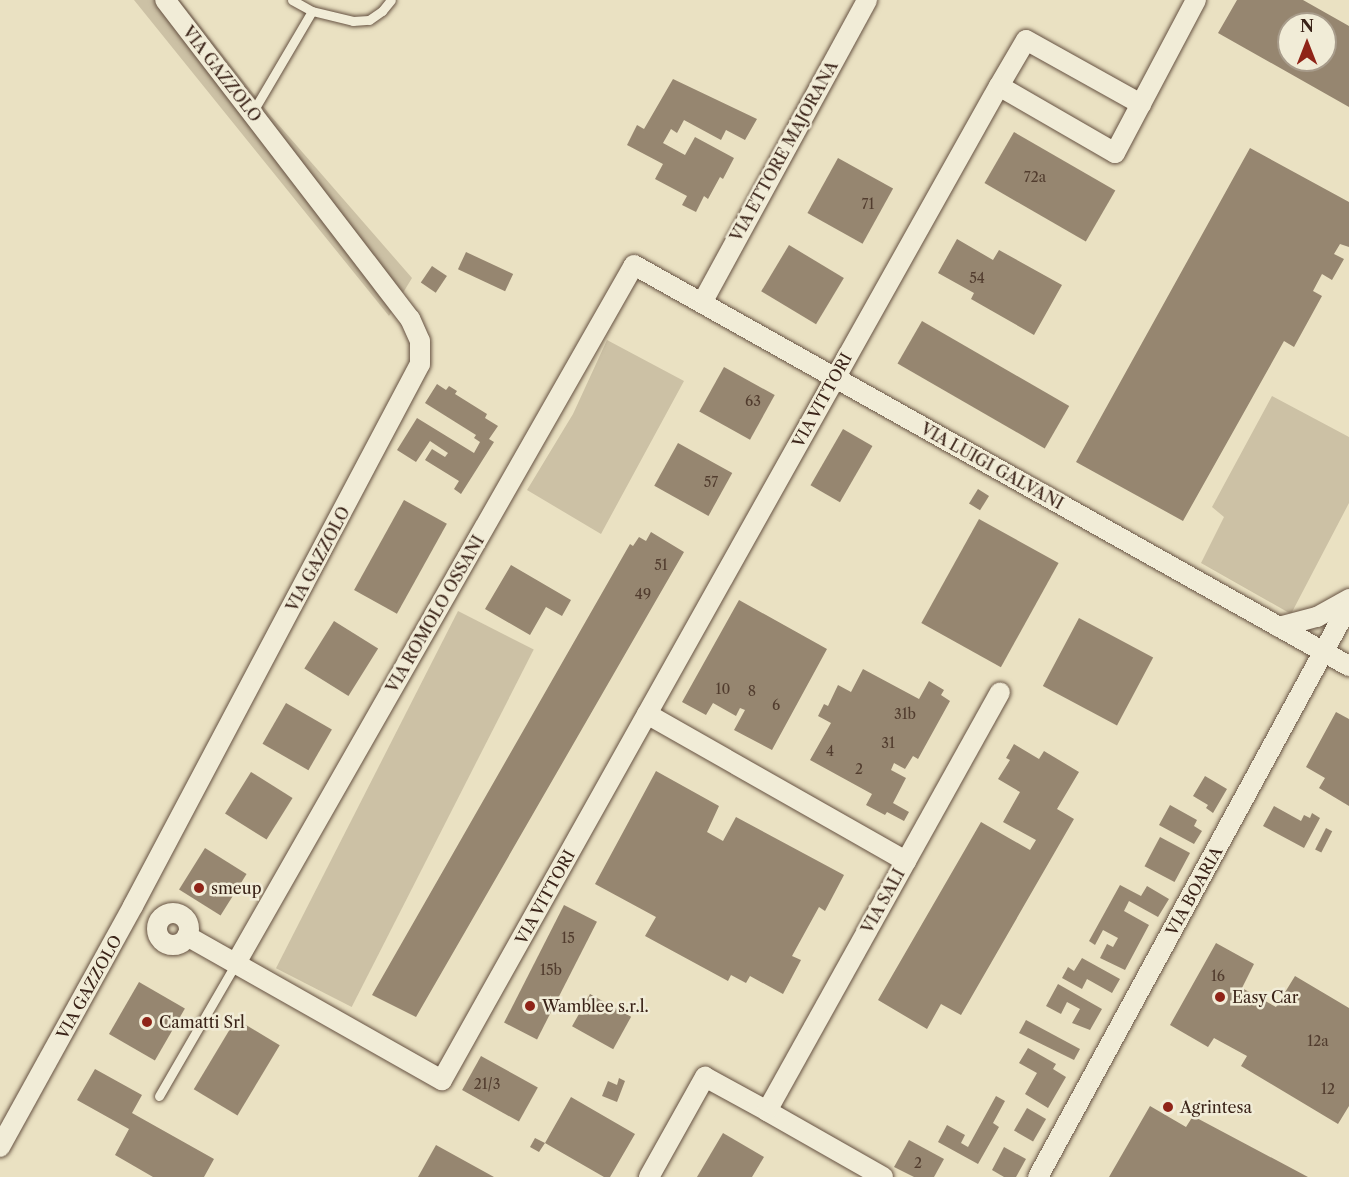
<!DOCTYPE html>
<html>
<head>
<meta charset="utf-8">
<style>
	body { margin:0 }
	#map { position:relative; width:1349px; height:1177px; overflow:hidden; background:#eae1c2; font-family:"Libre Caslon Text",serif }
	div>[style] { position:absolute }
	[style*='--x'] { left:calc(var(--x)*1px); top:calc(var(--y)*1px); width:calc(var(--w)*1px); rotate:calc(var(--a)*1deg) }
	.green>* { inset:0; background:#ccc1a5; transform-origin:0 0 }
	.building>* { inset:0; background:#968670; transform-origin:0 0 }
	.roads { filter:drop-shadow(0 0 2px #665242) drop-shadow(0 0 2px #665242) }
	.service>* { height:9px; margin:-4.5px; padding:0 4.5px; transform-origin:4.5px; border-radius:4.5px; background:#f1ecd7 }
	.minor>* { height:20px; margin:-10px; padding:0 10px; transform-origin:10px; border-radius:10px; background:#f1ecd7 }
	.minor>.ring { margin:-10px; padding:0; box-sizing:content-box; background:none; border:20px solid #f1ecd7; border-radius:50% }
	.dots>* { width:16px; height:16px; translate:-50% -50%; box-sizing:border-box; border:3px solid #f1ecd7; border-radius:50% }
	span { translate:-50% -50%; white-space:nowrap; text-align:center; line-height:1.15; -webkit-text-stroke:5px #f1ecd7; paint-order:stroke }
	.number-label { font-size:14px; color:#513c2e }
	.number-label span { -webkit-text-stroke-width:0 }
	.street-label { font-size:16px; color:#3a2318 }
	.poi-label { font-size:16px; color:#3a2318 }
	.left { translate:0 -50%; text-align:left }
	.north { position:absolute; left:1277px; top:12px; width:60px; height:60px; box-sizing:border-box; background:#f1ecd7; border:2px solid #a89c8b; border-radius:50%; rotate:0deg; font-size:16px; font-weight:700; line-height:24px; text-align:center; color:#3a2318 }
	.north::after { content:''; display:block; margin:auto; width:21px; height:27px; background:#8f2418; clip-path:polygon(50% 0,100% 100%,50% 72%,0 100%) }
</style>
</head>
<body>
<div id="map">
	<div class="green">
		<i style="clip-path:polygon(134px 0,180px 0,270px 115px,412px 278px,389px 316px)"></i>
		<i style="clip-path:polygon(607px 340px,684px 381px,601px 534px,527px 490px,573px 414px)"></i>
		<i style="clip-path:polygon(1272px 396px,1349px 437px,1349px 503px,1291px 614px,1201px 563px,1224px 517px,1212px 507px)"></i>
		<i style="left:458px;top:611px;width:85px;height:401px;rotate:27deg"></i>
	</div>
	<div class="building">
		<i style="clip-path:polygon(evenodd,1237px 0,1303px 0,1349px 26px,1349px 107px,1218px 33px,1237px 0,1289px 24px,1325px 24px,1325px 60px,1289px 60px,1289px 24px)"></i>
		<i style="clip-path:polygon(673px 79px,757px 119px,745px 140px,726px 130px,721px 140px,684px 120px,677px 133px,671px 129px,663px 143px,685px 155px,695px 137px,734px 158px,723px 179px,720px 177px,708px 199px,704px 196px,696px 212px,682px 205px,687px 196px,655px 179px,663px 164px,627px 145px,637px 125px,644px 129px)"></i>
		<i style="left:1014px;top:132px;width:117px;height:59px;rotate:30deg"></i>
		<i style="clip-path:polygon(1250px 148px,1349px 202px,1349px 247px,1340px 244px,1334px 254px,1344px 259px,1332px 280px,1322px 274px,1313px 291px,1322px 296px,1294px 347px,1284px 341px,1183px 521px,1076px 462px)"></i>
		<i style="left:838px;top:158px;width:63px;height:63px;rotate:29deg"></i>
		<i style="clip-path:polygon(957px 239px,993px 260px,999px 250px,1062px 285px,1034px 335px,971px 299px,974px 293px,938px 273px)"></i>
		<i style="left:789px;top:245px;width:64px;height:54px;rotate:31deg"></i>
		<i style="left:466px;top:252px;width:52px;height:19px;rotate:25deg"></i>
		<i style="left:432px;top:266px;width:18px;height:20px;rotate:34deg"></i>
		<i style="left:922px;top:321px;width:170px;height:49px;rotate:30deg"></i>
		<i style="left:724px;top:367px;width:58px;height:51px;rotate:29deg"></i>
		<i style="clip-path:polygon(437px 384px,446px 390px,449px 386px,457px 391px,455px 394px,487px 414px,485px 418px,498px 426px,489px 439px,494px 442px,461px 494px,454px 489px,459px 481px,425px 460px,432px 449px,445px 457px,448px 453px,430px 441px,416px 462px,397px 450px,417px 418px,474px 453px,480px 442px,474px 438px,476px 435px,425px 403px)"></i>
		<i style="left:843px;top:429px;width:34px;height:65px;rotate:30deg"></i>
		<i style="left:678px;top:443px;width:62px;height:49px;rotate:29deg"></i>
		<i style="left:978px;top:489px;width:13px;height:17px;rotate:32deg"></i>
		<i style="left:404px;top:500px;width:49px;height:103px;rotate:29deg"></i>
		<i style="left:979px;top:519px;width:91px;height:119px;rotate:29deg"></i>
		<i style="clip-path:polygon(651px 532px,684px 552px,416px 1017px,372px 995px,630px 544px,633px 546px,639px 537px,646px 541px)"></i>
		<i style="clip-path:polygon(511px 565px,571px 600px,562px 616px,546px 607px,530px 635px,485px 609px)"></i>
		<i style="clip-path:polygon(739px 600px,827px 649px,772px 750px,734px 730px,745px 710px,740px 708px,736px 716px,713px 703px,706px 715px,682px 702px)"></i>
		<i style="left:1079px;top:618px;width:84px;height:77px;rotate:28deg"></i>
		<i style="left:334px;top:621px;width:52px;height:56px;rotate:32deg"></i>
		<i style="clip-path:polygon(863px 669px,919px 699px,929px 681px,944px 690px,941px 695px,950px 701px,918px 759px,913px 756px,905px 769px,894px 763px,891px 770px,906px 778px,893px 803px,909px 812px,904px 821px,887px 812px,885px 815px,866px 805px,872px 794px,810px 760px,831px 723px,818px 716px,824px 704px,828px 706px,838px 685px,851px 692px)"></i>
		<i style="left:286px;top:703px;width:53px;height:47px;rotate:30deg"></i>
		<i style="clip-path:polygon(1336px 712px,1349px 719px,1349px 806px,1319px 788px,1325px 778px,1306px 767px)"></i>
		<i style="clip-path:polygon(1014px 744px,1039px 759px,1044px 751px,1079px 772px,1057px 809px,1074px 819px,961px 1015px,941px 1004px,927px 1029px,878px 1000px,981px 822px,1030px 850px,1036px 840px,1003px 822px,1020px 792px,998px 779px,1010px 760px,1006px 758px)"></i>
		<i style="clip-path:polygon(656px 771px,719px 806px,707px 832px,723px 841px,736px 817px,844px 875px,825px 911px,819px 907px,792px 956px,801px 960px,783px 994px,750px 976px,746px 983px,731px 975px,728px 981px,645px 936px,656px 917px,595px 884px)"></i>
		<i style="left:251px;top:772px;width:49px;height:49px;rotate:32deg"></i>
		<i style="clip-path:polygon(1205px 776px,1227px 789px,1213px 813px,1206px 808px,1208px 805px,1193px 796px)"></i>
		<i style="clip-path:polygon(1170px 805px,1197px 820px,1194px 826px,1202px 831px,1194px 844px,1159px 825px)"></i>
		<i style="clip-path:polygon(1274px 806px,1301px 821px,1304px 815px,1310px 818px,1312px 813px,1320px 818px,1304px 848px,1263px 826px)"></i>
		<i style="left:1326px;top:828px;width:7px;height:24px;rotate:27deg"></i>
		<i style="left:1160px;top:837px;width:34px;height:33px;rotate:28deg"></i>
		<i style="left:205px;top:848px;width:49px;height:49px;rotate:32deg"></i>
		<i style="clip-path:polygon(1120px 885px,1141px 896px,1147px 886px,1169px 899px,1158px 917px,1129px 901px,1124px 911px,1149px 925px,1125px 970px,1100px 958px,1107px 944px,1113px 947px,1118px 938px,1103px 930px,1095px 945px,1089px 941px)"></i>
		<i style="left:564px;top:905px;width:37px;height:132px;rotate:27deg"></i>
		<i style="clip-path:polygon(1216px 943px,1254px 964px,1242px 988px,1276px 1007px,1295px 976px,1349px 1008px,1349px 1106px,1338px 1124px,1241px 1066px,1247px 1056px,1214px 1038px,1208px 1047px,1170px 1025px)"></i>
		<i style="clip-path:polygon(1082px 958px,1120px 979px,1112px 993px,1087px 979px,1082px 989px,1062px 978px,1068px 967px,1074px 971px)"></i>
		<i style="left:139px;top:982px;width:53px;height:60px;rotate:30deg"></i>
		<i style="clip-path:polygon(1058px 984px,1102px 1009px,1090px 1030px,1072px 1023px,1080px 1009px,1067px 1002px,1061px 1014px,1046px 1006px)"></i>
		<i style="left:590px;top:994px;width:47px;height:37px;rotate:29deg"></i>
		<i style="left:236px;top:1019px;width:51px;height:82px;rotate:31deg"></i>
		<i style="clip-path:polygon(1026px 1020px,1080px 1049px,1074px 1060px,1019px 1033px)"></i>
		<i style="clip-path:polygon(1028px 1048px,1056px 1064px,1053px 1069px,1066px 1077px,1048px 1108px,1025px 1094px,1037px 1073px,1019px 1063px)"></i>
		<i style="left:481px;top:1056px;width:65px;height:39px;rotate:29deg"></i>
		<i style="clip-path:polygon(95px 1069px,142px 1095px,132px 1113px,214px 1159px,204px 1177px,153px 1177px,115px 1155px,129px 1129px,77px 1100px)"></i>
		<i style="clip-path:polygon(619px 1078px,625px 1081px,617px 1102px,602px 1096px,608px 1081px,617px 1085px)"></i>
		<i style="clip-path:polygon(996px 1096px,1005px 1101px,993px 1123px,999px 1127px,978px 1164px,938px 1142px,947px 1125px,965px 1135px,961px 1143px,968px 1147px)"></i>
		<i style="clip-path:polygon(571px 1097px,635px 1134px,610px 1177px,604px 1177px,545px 1143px,539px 1152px,530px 1147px,535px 1138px,545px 1143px)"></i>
		<i style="clip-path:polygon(1150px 1106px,1186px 1127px,1193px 1116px,1308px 1177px,1109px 1177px)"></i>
		<i style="left:1027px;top:1108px;width:22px;height:26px;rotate:30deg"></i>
		<i style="clip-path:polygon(723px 1133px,764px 1157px,752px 1177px,697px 1177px)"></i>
		<i style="clip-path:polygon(909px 1140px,944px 1159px,934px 1177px,914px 1177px,894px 1167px)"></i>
		<i style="clip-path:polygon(436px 1145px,494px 1177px,418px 1177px)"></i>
		<i style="clip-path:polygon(1004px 1147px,1026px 1159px,1016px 1177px,1004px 1177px,992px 1170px)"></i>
	</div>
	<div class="roads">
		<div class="service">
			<i style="--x:292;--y:0;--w:23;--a:29"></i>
			<i style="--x:252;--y:113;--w:118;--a:-59.5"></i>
			<i style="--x:312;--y:11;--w:42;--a:13.7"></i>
			<i style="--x:353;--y:21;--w:16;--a:-4"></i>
			<i style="--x:369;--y:20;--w:16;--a:-35"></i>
			<i style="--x:382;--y:11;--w:14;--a:-51"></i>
			<i style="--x:159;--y:1096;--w:154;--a:-59.9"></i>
		</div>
		<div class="minor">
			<i style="--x:999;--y:86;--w:53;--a:-59.6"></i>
			<i style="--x:1026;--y:40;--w:132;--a:29.1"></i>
			<i style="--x:702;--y:303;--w:345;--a:-61.4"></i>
			<i style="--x:1279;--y:627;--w:39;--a:-15"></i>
			<i style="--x:1317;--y:617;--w:37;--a:-29"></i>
			<i style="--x:647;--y:714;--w:298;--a:29.6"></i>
			<i class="ring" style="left:157px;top:913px;width:12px;height:12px"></i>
			<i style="--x:187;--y:936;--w:293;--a:29.5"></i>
			<i style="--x:442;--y:1080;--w:1139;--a:-60.74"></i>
			<i style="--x:999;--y:86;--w:134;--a:30"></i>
			<i style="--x:1115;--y:153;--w:173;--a:-62.1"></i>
			<i style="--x:236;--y:963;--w:803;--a:-60.31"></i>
			<i style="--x:634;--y:265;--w:820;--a:29.29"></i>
			<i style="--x:0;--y:1147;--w:275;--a:-61.1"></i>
			<i style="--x:133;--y:906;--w:613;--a:-62.1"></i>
			<i style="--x:420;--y:364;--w:23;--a:-90"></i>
			<i style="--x:420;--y:341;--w:24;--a:-114"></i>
			<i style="--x:410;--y:319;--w:402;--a:-127.5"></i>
			<i style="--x:649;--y:1177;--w:115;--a:-60.8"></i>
			<i style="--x:705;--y:1077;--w:71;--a:28.7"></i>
			<i style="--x:883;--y:1177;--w:133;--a:-150.4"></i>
			<i style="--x:767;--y:1111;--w:479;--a:-60.9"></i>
			<i style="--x:1038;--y:1177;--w:651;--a:-61.47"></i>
		</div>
	</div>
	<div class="dots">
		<i style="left:199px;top:888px;background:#8f2418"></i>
		<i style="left:1220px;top:997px;background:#8f2418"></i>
		<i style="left:530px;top:1006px;background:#8f2418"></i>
		<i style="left:147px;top:1022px;background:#8f2418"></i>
		<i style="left:1168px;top:1107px;background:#8f2418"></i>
	</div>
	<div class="number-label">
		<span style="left:1035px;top:177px">72a</span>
		<span style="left:868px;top:204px">71</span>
		<span style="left:977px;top:278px">54</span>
		<span style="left:753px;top:401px">63</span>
		<span style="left:711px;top:482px">57</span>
		<span style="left:661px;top:565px">51</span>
		<span style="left:643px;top:594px">49</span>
		<span style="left:723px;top:689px">10</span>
		<span style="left:752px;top:691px">8</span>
		<span style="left:776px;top:705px">6</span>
		<span style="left:905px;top:714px">31b</span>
		<span style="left:888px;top:743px">31</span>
		<span style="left:830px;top:751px">4</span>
		<span style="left:859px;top:769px">2</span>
		<span style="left:568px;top:938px">15</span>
		<span style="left:551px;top:970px">15b</span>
		<span style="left:1218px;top:976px">16</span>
		<span style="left:1318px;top:1041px">12a</span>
		<span style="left:487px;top:1084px">21/3</span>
		<span style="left:1328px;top:1089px">12</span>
		<span style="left:918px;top:1163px">2</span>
	</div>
	<div class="street-label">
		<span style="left:222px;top:74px;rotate:52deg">VIA GAZZOLO</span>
		<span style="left:784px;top:151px;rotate:-61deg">VIA ETTORE MAJORANA</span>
		<span style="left:822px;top:400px;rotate:-61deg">VIA VITTORI</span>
		<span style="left:992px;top:466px;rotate:29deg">VIA LUIGI GALVANI</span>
		<span style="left:318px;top:559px;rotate:-62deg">VIA GAZZOLO</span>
		<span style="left:435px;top:614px;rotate:-60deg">VIA ROMOLO OSSANI</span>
		<span style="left:1194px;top:891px;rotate:-61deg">VIA BOARIA</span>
		<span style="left:545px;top:897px;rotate:-61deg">VIA VITTORI</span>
		<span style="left:883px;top:901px;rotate:-61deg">VIA SALI</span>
		<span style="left:89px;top:987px;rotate:-61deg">VIA GAZZOLO</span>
	</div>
	<div class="poi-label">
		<span class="left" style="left:211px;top:888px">smeup</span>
		<span class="left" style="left:1232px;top:997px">Easy Car</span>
		<span class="left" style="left:542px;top:1006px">Wamblee s.r.l.</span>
		<span class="left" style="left:159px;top:1022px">Camatti Srl</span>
		<span class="left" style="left:1180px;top:1107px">Agrintesa</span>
	</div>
	<div class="north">N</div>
</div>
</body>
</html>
